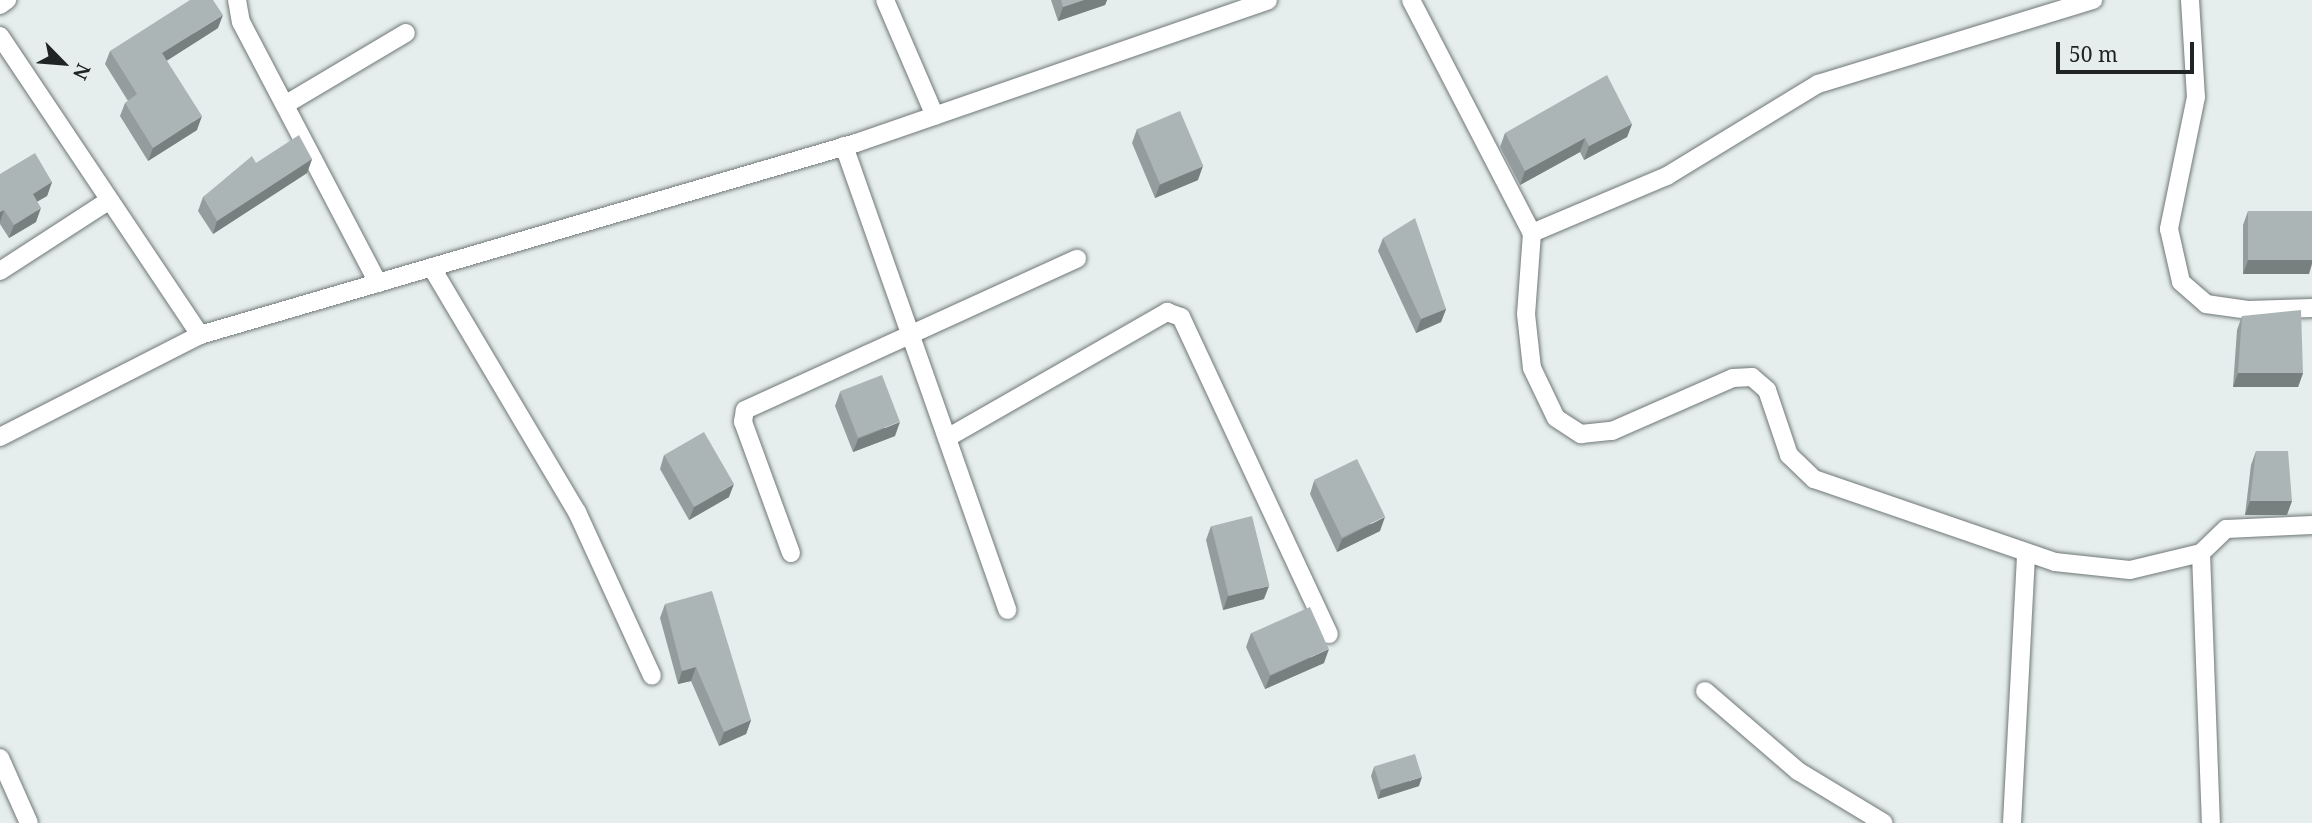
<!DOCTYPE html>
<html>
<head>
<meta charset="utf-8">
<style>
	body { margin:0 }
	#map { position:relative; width:2312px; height:823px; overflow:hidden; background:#e5eeed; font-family:"Noto Serif",serif }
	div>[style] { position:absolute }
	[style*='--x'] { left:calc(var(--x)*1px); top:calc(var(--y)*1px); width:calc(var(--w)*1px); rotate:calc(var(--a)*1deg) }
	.roads { filter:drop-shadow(0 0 2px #707777) drop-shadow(0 0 2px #707777) }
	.street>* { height:18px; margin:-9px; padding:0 9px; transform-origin:9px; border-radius:9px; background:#fff }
	.wall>* { inset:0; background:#949c9d }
	.shaded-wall>* { inset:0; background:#787f7f }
	.building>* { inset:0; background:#acb5b6; transform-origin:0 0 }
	span { translate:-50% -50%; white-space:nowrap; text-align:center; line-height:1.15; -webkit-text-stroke:7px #e5eeed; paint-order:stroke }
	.north { position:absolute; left:28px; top:28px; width:70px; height:70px; -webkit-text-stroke:5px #e5eeed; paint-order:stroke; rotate:115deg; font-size:19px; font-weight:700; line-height:28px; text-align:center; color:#212424 }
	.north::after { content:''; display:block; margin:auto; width:24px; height:32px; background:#212424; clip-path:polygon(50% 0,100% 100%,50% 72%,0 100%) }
	.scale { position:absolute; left:2056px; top:42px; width:138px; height:32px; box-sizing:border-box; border:4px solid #212424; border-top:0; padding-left:9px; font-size:21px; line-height:24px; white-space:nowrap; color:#212424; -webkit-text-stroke:5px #e5eeed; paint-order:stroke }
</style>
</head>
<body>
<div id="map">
	<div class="roads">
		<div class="street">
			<i style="--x:237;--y:0;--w:22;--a:80"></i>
			<i style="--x:241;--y:22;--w:295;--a:62.3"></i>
			<i style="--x:885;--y:0;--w:126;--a:66.7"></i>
			<i style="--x:1411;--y:0;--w:263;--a:62.6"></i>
			<i style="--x:1532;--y:233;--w:147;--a:-22.9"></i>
			<i style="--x:1667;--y:176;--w:177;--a:-31.4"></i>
			<i style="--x:1818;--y:84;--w:288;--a:-17"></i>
			<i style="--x:2190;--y:0;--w:97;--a:86.5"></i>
			<i style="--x:2196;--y:97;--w:135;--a:101.6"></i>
			<i style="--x:2169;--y:229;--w:54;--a:77.2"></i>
			<i style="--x:2181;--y:282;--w:33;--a:41"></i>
			<i style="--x:2206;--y:304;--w:42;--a:8.1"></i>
			<i style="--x:2248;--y:310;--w:64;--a:-1.8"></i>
			<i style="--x:0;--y:5;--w:9;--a:-36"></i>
			<i style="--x:0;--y:36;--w:360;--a:56.2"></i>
			<i style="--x:288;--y:103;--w:137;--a:-30.7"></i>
			<i style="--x:844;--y:146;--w:492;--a:70.6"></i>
			<i style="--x:1532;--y:233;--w:81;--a:94.2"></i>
			<i style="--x:1526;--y:314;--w:54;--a:83.7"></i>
			<i style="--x:1532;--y:368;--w:55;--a:64.4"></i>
			<i style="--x:1556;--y:418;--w:30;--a:33"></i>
			<i style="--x:1581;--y:434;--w:31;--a:-6"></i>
			<i style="--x:1612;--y:431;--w:132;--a:-23.7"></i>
			<i style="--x:1733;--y:378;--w:19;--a:-3"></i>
			<i style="--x:1752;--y:377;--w:20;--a:41"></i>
			<i style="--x:1767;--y:390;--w:69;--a:71.3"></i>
			<i style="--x:1789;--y:455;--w:35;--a:44"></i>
			<i style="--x:1814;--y:479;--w:255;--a:19"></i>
			<i style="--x:2055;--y:562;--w:75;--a:6.1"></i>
			<i style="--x:2130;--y:570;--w:73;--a:-13.5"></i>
			<i style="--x:2201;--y:553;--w:35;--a:-44"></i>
			<i style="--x:2226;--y:529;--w:86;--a:-2.7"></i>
			<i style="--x:432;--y:268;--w:284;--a:59.3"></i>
			<i style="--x:577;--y:512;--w:180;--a:65.4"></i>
			<i style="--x:0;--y:271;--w:129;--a:-32.9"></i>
			<i style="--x:0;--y:437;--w:225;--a:-27"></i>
			<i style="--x:200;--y:335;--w:684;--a:-16.31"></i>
			<i style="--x:856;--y:143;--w:436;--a:-19.1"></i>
			<i style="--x:947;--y:438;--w:254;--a:-29.8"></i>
			<i style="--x:1167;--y:312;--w:15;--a:20"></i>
			<i style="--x:1181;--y:317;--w:350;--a:65"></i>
			<i style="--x:791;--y:553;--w:140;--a:-110.1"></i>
			<i style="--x:743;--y:422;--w:12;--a:-81"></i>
			<i style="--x:745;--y:410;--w:365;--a:-24.5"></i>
			<i style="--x:2201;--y:553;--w:270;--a:87.9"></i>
			<i style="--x:1705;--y:691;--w:123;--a:40.7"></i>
			<i style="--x:1798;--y:771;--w:100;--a:31.2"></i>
			<i style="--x:0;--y:758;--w:71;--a:66"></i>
			<i style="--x:2012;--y:823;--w:270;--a:-87"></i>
		</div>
	</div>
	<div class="wall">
		<i style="clip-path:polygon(1051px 0,1107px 0,1105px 5px,1058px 21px)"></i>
		<i style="clip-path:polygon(218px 28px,166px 61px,197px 130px,148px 161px,120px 116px,125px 103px,128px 101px,105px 64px,110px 51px)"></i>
		<i style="clip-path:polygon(1632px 124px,1627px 137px,1584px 160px,1580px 152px,1520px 185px,1500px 147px,1505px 133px)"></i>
		<i style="clip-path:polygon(1137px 129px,1198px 180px,1155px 198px,1132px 143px)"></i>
		<i style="clip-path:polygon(312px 159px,307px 173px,213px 234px,198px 211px,203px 197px,256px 163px)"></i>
		<i style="clip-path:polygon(0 174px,52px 182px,47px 196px,37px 201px,36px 222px,9px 238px,0 224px)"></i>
		<i style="clip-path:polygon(2248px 211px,2309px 274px,2243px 274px,2243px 225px)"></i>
		<i style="clip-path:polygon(1383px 238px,1446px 309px,1441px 322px,1416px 333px,1378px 251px)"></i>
		<i style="clip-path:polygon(2242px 316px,2303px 373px,2298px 387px,2233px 387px,2237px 330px)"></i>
		<i style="clip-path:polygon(840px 392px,895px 436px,853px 452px,835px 406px)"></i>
		<i style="clip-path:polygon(2256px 451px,2287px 515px,2245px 515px,2251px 465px)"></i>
		<i style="clip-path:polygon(664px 455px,729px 497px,689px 520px,660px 469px)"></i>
		<i style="clip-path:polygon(1314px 481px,1380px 531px,1337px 552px,1310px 494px)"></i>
		<i style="clip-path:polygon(1211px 526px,1264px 599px,1223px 610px,1206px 540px)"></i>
		<i style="clip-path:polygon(665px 604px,751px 720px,746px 734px,719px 746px,691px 681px,678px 684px,660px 618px)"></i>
		<i style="clip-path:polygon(1251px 633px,1324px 663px,1265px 689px,1246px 647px)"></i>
		<i style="clip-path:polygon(1374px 767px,1419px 786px,1378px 799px,1371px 776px)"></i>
	</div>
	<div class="shaded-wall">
		<i style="clip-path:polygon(1084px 0,1107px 0,1105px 5px,1058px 21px,1063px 7px)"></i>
		<i style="clip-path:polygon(223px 15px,218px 28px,157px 67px,162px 53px)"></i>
		<i style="clip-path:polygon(202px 116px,197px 130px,148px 161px,153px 148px)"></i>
		<i style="clip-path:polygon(1632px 124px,1627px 137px,1584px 160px,1589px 146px)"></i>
		<i style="clip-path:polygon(1585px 138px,1580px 152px,1520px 185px,1525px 171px)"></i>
		<i style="clip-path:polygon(312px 159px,307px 173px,213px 234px,217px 221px)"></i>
		<i style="clip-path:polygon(1203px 166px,1198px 180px,1155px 198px,1160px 184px)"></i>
		<i style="clip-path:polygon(52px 182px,47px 196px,28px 207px,33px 194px)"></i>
		<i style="clip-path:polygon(41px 208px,36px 222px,9px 238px,14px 225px)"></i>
		<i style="clip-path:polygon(4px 210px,0 222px,0 212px)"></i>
		<i style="clip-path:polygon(2248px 260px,2312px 260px,2312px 264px,2309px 274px,2243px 274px)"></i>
		<i style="clip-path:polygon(1446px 309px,1441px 322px,1416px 333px,1421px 319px)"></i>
		<i style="clip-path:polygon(2238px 373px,2303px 373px,2298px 387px,2233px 387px)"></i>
		<i style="clip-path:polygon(900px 422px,895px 436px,853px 452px,858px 439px)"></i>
		<i style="clip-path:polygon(734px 484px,729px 497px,689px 520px,694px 507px)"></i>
		<i style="clip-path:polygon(2250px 501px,2292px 501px,2287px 515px,2245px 515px)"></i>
		<i style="clip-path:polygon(1385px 517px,1380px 531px,1337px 552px,1342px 539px)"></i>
		<i style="clip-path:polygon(1269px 586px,1264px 599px,1223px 610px,1228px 596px)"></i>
		<i style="clip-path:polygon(1329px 649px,1324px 663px,1265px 689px,1270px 676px)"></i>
		<i style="clip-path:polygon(696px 667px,691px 681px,678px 684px,682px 671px)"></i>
		<i style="clip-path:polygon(751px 720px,746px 734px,719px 746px,724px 732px)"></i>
		<i style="clip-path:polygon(1422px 777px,1419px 786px,1378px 799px,1381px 790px)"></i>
	</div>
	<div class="building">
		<i style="clip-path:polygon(190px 0,213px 0,223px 15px,162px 53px,202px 116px,153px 148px,125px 103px,137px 94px,110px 51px)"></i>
		<i style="clip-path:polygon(1061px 0,1084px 0,1063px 7px)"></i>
		<i style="clip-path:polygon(1607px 75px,1632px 124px,1589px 146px,1585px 138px,1525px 171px,1505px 133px)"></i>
		<i style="left:1180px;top:111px;width:60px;height:47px;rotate:67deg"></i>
		<i style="clip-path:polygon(299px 135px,312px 159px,217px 221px,203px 197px,252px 156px,256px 163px)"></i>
		<i style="clip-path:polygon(35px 153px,52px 182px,33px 194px,41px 208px,14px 225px,4px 210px,0 212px,0 174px)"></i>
		<i style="left:2248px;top:211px;width:64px;height:49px"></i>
		<i style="clip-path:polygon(1415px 218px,1446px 309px,1421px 319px,1383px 238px)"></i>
		<i style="clip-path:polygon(2301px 310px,2303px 373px,2238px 373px,2242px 316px)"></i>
		<i style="left:882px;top:375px;width:50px;height:45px;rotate:69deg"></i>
		<i style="left:704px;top:432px;width:60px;height:46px;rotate:60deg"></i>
		<i style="clip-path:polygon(2256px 451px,2288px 451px,2292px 501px,2250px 501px)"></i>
		<i style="left:1357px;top:459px;width:64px;height:48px;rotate:64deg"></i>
		<i style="left:1252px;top:516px;width:72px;height:42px;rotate:76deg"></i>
		<i style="clip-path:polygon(712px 591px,751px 720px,724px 732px,696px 667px,682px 671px,665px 604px)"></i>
		<i style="left:1310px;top:607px;width:46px;height:64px;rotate:66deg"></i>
		<i style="left:1415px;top:754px;width:24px;height:43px;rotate:73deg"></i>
	</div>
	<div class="north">N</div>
	<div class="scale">50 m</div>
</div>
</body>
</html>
